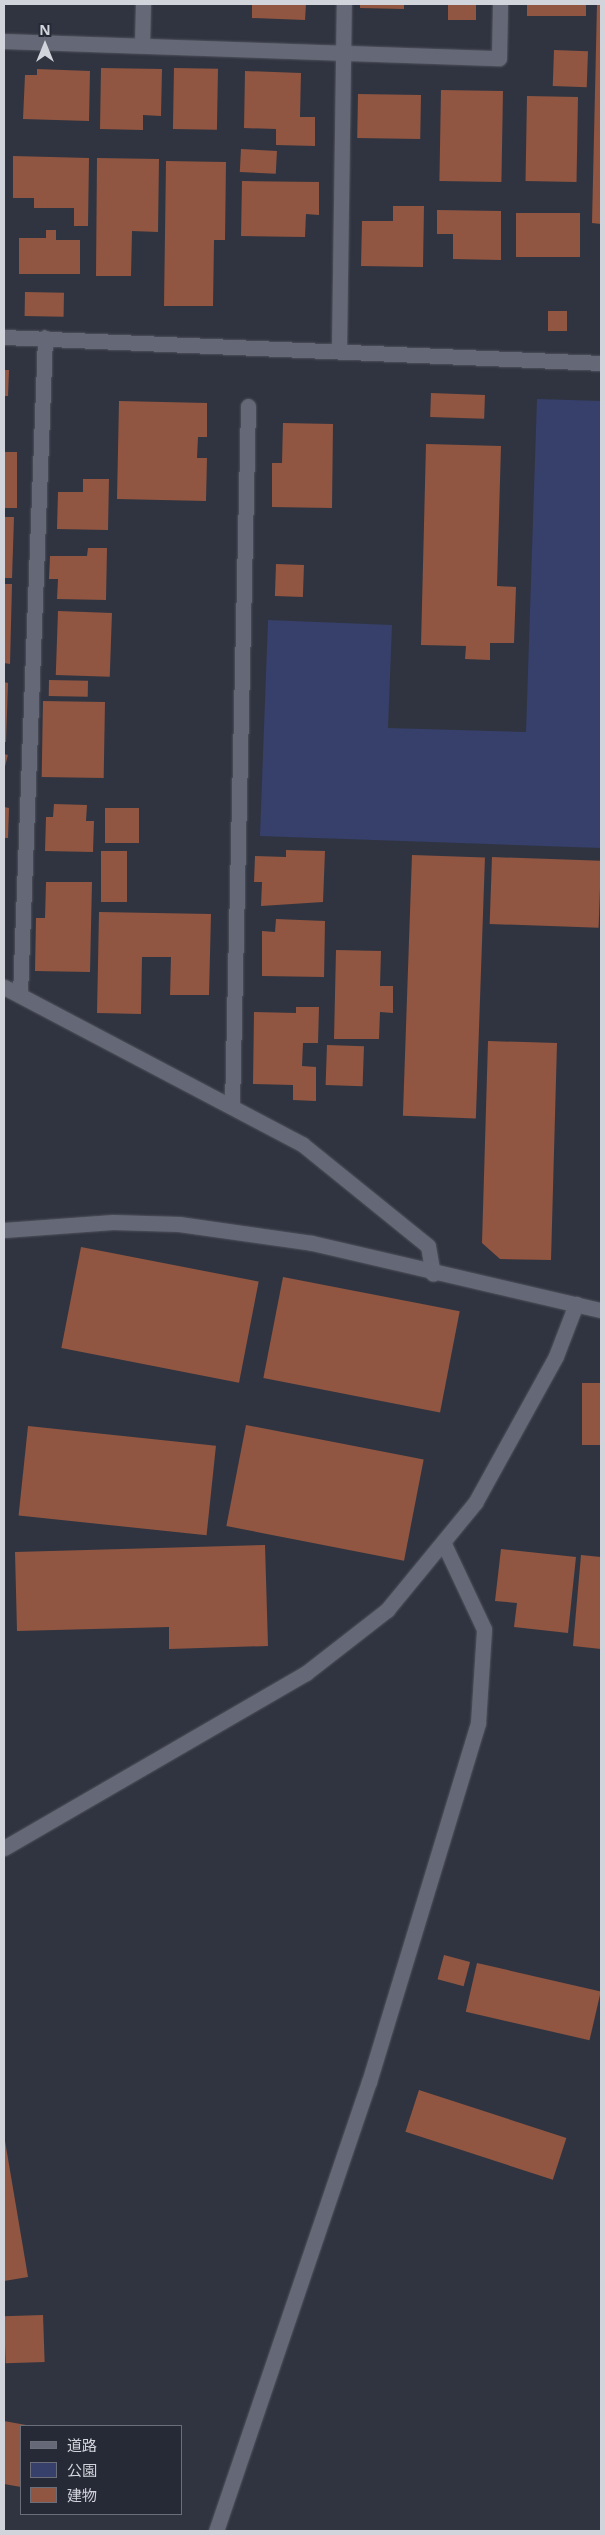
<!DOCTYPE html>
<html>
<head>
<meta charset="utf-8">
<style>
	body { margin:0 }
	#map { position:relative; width:605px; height:2535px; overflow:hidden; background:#303440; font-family:"Noto Sans","Noto Sans JP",sans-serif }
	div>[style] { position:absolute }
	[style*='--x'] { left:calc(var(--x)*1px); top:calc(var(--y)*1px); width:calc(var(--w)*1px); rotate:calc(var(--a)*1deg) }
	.green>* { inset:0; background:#36406a }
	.building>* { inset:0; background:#905641; transform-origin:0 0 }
	.roads { filter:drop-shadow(0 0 1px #50525d) drop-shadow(0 0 1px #50525d) }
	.street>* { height:15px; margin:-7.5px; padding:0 7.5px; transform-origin:7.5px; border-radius:7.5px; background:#656977 }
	span { translate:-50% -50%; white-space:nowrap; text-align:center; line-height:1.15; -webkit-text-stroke:4px #262a36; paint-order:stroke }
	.frame { position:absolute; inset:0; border:5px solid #d2d4dc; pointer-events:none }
	.legend { position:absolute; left:20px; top:2425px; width:162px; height:90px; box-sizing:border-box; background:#262a36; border:1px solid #6b6e78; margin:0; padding:6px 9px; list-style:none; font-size:15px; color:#d2d4dc }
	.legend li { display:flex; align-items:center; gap:10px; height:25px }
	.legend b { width:25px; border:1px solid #6b6e78 }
	.north { position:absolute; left:20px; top:20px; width:50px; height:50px; -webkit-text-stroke:4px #262a36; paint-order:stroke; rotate:0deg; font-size:14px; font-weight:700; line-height:20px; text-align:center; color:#d2d4dc }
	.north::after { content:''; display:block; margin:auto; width:18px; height:22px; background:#d2d4dc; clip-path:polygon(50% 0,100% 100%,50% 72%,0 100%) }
</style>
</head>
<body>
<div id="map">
	<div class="green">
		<i style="clip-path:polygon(537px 399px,601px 401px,601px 848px,260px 836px,268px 620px,392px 625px,388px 728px,526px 732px)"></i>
	</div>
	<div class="building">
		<i style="clip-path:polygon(252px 4px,306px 4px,305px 20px,252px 18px)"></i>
		<i style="clip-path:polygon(360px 4px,404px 4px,404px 9px,360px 8px)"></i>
		<i style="left:448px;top:4px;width:28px;height:16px"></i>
		<i style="left:527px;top:4px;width:59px;height:12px"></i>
		<i style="clip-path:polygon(597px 4px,601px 4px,601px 224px,592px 223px)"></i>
		<i style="left:554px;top:50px;width:34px;height:36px;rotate:2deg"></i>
		<i style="clip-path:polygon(101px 68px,162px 69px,161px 116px,143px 115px,143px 130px,100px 129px)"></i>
		<i style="left:174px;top:68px;width:44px;height:61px;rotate:1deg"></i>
		<i style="clip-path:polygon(37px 69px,90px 71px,89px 121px,23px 119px,25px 75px,37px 75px)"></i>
		<i style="clip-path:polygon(245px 71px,301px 73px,300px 117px,315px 117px,315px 146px,276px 145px,276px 129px,244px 128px)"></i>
		<i style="left:441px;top:90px;width:62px;height:91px;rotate:1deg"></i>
		<i style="left:358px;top:94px;width:63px;height:44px;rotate:1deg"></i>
		<i style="left:527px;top:96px;width:51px;height:85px;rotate:1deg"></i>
		<i style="left:241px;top:149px;width:36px;height:23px;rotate:3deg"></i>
		<i style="clip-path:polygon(13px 156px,89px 158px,88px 226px,74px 226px,74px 208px,34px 208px,34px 198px,13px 198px)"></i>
		<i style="clip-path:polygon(97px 158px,159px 159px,158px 232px,132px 231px,131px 276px,96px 276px)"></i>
		<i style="clip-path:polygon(166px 161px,226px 162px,225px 240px,214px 240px,213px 306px,164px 306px)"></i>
		<i style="clip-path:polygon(242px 181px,319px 182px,319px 215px,306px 214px,305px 237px,241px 236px)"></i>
		<i style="clip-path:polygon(393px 206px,424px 206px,423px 267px,361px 266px,362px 221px,393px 221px)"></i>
		<i style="clip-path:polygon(437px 210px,501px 211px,501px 260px,453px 259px,453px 234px,437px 234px)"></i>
		<i style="left:516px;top:213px;width:64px;height:44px"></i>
		<i style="clip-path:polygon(46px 230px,56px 230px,56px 240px,80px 240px,80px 274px,19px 274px,19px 238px,46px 238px)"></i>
		<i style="left:25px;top:292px;width:39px;height:24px;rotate:1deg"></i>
		<i style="left:548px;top:311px;width:19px;height:20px"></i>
		<i style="clip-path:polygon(4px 370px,9px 370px,8px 396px,4px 396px)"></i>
		<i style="left:431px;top:393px;width:54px;height:24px;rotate:2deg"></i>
		<i style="clip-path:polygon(119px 401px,207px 403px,207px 437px,198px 437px,197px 458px,207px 458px,206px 501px,117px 499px)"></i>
		<i style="clip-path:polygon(283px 423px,333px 424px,332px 508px,272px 507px,272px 463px,282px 463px)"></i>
		<i style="clip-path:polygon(426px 444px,501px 446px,497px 586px,516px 587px,514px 643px,490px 643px,490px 660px,465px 659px,466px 646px,421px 645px)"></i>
		<i style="left:4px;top:452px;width:13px;height:56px"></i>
		<i style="clip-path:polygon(83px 479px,109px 479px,108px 530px,57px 529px,58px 492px,83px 492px)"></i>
		<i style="clip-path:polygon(4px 517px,14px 517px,12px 578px,4px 578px)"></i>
		<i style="clip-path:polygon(88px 548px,107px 548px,106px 600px,57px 599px,58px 579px,49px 579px,50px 556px,87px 556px)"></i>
		<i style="left:276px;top:564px;width:28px;height:32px;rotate:2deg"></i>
		<i style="clip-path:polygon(4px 584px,12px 584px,10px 664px,4px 663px)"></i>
		<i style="left:58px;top:611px;width:54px;height:64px;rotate:2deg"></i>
		<i style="left:49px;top:680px;width:39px;height:16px;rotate:1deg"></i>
		<i style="clip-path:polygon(4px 682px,8px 683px,6px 742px,4px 742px)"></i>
		<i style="left:43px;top:701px;width:62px;height:76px;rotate:1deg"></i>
		<i style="left:4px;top:754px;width:4px;height:20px;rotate:14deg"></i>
		<i style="clip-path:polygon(54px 804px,87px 805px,86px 821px,94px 821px,93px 852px,45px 851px,46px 817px,53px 817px)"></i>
		<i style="clip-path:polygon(4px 807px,9px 808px,8px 838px,4px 838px)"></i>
		<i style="left:105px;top:808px;width:34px;height:35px"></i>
		<i style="clip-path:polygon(286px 850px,325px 851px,323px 902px,261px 906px,262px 882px,254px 882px,255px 856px,286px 857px)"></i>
		<i style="left:101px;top:851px;width:26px;height:51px"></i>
		<i style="left:412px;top:855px;width:73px;height:261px;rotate:2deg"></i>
		<i style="left:492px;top:857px;width:109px;height:67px;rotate:2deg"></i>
		<i style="clip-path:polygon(46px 882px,92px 882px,90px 972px,35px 971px,36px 918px,45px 918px)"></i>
		<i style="clip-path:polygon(99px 912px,211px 914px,209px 995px,170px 995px,171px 957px,142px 957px,141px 1014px,97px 1013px)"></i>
		<i style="clip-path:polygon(276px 919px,325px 921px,324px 977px,262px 976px,262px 931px,275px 932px)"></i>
		<i style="clip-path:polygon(336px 950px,381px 951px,380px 986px,393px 986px,393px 1013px,380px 1012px,379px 1039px,334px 1039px)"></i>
		<i style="clip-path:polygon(296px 1007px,319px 1007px,318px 1043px,303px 1043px,302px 1066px,316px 1067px,316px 1101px,293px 1100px,293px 1085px,253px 1084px,254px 1012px,296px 1013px)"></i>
		<i style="clip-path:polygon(488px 1041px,557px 1043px,551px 1260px,500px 1259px,482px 1243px)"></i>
		<i style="left:327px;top:1045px;width:37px;height:40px;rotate:2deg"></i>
		<i style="left:81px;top:1247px;width:181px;height:103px;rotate:11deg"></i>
		<i style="left:283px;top:1277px;width:180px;height:103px;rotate:11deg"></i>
		<i style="left:582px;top:1383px;width:19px;height:62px"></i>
		<i style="left:246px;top:1425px;width:181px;height:103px;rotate:11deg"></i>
		<i style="left:28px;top:1426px;width:189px;height:90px;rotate:6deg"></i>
		<i style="clip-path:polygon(265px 1545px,268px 1646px,169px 1649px,169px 1627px,17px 1631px,15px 1552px)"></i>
		<i style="clip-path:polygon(501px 1549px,576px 1557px,568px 1633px,514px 1627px,517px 1603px,495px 1601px)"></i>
		<i style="clip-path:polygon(581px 1555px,601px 1557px,601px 1649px,573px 1646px)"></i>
		<i style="left:444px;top:1955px;width:27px;height:25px;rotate:15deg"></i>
		<i style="left:477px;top:1963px;width:127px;height:50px;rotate:13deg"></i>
		<i style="left:419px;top:2090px;width:155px;height:44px;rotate:18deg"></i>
		<i style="clip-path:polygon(4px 2135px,28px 2277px,4px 2281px)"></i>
		<i style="left:43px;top:2315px;width:47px;height:39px;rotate:88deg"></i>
		<i style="clip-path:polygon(4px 2421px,26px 2425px,21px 2426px,21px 2487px,4px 2484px)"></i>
	</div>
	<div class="roads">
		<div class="street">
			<i style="--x:4;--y:41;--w:495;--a:2"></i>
			<i style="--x:499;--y:58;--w:54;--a:-88.9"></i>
			<i style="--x:142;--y:45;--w:41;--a:-88.6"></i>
			<i style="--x:4;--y:337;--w:598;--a:2.49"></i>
			<i style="--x:339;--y:349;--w:345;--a:-89.2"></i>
			<i style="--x:4;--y:987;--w:337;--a:27.8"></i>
			<i style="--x:302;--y:1144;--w:162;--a:39"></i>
			<i style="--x:428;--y:1246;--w:28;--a:80"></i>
			<i style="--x:20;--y:994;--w:657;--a:-87.82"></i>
			<i style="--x:232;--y:1106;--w:700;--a:-88.69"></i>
			<i style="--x:4;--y:1230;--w:109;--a:-4.2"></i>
			<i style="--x:113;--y:1222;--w:66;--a:1.7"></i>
			<i style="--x:179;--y:1224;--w:134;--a:8.1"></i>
			<i style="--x:312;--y:1243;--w:297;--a:13.1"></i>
			<i style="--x:4;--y:1848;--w:349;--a:-30.1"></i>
			<i style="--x:306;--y:1673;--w:103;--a:-37.9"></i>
			<i style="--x:387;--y:1610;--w:139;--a:-50.6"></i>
			<i style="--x:475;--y:1503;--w:168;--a:-61.1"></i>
			<i style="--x:556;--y:1356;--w:56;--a:-69"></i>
			<i style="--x:216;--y:2531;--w:474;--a:-71.2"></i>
			<i style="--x:369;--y:2082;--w:375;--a:-73.1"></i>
			<i style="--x:478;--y:1723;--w:94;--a:-86.3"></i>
			<i style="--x:484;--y:1629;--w:96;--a:-115.2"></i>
		</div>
	</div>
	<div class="frame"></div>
	<ul class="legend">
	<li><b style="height:6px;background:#656977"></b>道路</li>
	<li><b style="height:14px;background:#36406a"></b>公園</li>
	<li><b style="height:14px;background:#905641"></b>建物</li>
	</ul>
	<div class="north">N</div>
</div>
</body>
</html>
